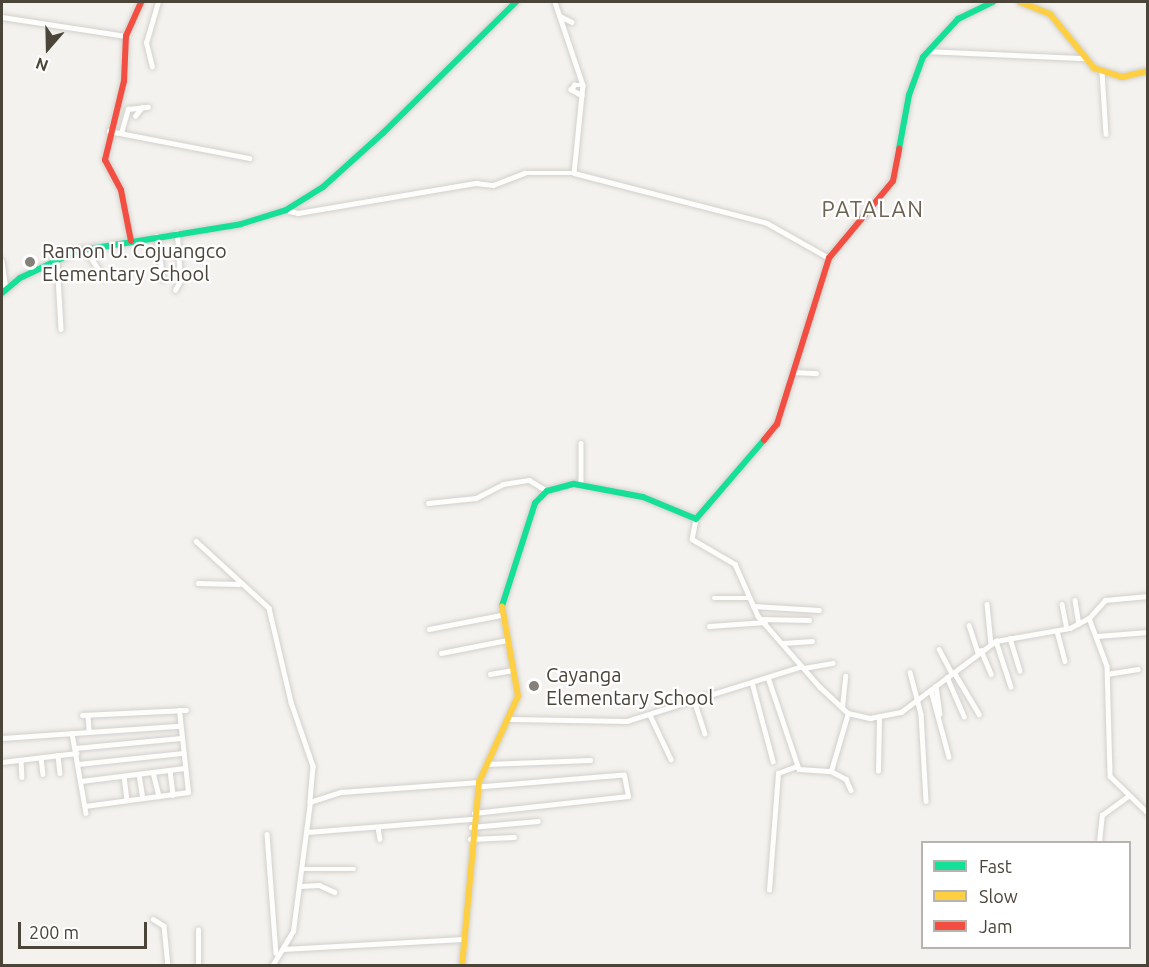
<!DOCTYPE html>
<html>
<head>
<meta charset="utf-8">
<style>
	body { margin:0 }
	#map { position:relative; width:1149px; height:967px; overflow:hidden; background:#f4f2ee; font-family:Ubuntu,sans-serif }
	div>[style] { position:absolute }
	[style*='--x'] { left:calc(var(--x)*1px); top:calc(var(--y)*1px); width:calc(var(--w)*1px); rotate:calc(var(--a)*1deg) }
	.roads { filter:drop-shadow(0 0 2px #d2d0cb) drop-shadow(0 0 2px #d2d0cb) }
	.street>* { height:4.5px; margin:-2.25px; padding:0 2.25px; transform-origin:2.25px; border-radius:2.25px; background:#fdfdfc }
	.fast>* { height:6px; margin:-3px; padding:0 3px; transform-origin:3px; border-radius:3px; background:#16e098 }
	.slow>* { height:6px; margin:-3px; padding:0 3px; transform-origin:3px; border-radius:3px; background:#ffcf43 }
	.jam>* { height:6px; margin:-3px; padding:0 3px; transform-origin:3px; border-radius:3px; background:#f24e42 }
	.dots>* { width:16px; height:16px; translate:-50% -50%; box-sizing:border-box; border:3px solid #fff; border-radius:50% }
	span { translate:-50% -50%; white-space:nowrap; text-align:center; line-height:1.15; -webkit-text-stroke:4.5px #fff; paint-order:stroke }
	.poi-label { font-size:20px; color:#4b4439 }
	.left { translate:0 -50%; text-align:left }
	.quarter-label { font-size:22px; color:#6e6250; letter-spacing:1.5px }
	.frame { position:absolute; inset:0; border:3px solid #4b4439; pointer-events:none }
	.legend { position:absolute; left:921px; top:841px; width:210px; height:108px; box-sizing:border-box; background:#fff; border:2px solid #b7b4b0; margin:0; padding:8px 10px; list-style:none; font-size:18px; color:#4b4439 }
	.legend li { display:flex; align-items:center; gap:12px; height:30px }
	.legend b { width:30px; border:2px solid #b7b4b0 }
	.north { position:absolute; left:18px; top:18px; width:60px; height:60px; -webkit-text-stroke:4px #fff; paint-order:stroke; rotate:200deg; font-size:16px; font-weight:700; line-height:24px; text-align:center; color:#4b4439 }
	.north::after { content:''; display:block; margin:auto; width:21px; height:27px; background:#4b4439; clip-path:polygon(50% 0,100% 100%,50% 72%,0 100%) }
	.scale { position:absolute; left:18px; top:922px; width:129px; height:27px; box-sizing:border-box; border:3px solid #4b4439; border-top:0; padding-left:8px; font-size:18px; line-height:21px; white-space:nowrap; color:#4b4439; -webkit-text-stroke:4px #fff; paint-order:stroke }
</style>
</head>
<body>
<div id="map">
	<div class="roads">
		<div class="street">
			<i style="--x:555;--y:2;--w:88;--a:71.4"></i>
			<i style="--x:583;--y:85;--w:88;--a:95.8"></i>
			<i style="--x:574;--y:173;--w:199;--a:14.5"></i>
			<i style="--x:767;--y:223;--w:71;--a:29.4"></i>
			<i style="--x:560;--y:16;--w:13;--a:27"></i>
			<i style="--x:2;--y:17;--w:125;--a:8.7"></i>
			<i style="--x:927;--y:51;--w:156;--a:2.6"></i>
			<i style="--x:152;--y:67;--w:25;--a:-104"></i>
			<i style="--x:146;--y:43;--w:43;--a:-73.7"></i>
			<i style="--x:1102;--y:72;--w:62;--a:86.3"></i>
			<i style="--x:582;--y:96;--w:13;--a:-151"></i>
			<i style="--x:571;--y:90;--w:6;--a:-59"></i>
			<i style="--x:574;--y:85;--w:9;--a:0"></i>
			<i style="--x:135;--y:116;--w:11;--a:-52"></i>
			<i style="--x:109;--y:131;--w:143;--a:10.9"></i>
			<i style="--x:121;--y:133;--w:25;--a:-74"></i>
			<i style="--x:128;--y:109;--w:20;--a:-6"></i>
			<i style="--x:286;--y:210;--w:12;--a:14"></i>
			<i style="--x:298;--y:213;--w:181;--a:-9.6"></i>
			<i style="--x:476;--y:183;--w:17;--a:7"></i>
			<i style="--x:493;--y:185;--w:34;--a:-21"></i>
			<i style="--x:525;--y:173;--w:49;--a:0"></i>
			<i style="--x:157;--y:236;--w:43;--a:82.1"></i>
			<i style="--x:85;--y:249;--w:34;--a:56"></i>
			<i style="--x:57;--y:259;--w:70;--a:86.7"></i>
			<i style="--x:2;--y:261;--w:28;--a:82"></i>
			<i style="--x:175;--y:290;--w:10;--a:-61"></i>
			<i style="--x:180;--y:281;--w:48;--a:-93.6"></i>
			<i style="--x:795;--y:372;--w:21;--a:3"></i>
			<i style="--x:581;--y:443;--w:42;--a:90"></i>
			<i style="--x:428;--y:503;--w:48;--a:-5.9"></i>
			<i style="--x:476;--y:498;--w:30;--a:-27"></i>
			<i style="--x:503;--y:484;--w:26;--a:-9"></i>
			<i style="--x:529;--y:480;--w:21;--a:31"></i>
			<i style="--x:696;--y:519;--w:20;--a:101"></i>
			<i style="--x:692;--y:539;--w:50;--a:30.2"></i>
			<i style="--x:735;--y:564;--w:57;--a:66.1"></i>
			<i style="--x:758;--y:616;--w:94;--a:48.9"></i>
			<i style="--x:820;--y:687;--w:38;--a:43"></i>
			<i style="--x:848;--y:713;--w:23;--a:13"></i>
			<i style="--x:870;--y:718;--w:32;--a:-11"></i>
			<i style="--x:901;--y:712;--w:119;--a:-36.8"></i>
			<i style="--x:996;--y:641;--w:75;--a:-10"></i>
			<i style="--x:1070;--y:628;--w:21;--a:-28"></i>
			<i style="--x:1089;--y:618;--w:24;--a:-48"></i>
			<i style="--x:1105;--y:600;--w:43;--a:-5.3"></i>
			<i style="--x:196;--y:541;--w:99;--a:42.5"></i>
			<i style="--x:269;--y:608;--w:97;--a:76.8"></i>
			<i style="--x:291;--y:702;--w:68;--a:71"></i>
			<i style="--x:313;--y:766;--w:36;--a:95"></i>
			<i style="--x:310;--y:802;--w:33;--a:-18"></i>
			<i style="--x:341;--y:792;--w:138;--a:-4.1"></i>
			<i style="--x:198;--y:583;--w:41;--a:1.4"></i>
			<i style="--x:714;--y:598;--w:35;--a:0"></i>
			<i style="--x:1075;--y:600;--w:24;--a:81"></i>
			<i style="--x:987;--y:604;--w:40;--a:84.3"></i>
			<i style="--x:1062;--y:604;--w:25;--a:79"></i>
			<i style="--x:753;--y:606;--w:66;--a:3.5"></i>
			<i style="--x:1089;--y:618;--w:51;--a:69.4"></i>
			<i style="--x:1107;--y:666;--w:110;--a:88.4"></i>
			<i style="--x:1110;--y:776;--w:53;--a:44.2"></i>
			<i style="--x:761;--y:619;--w:48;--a:1.2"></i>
			<i style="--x:969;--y:625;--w:29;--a:72"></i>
			<i style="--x:709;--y:626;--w:56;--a:-4.1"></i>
			<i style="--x:429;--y:629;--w:73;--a:-11"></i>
			<i style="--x:1057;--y:631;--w:31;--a:75"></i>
			<i style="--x:1097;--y:636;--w:51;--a:-4.5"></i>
			<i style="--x:1010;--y:638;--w:34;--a:73"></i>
			<i style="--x:996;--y:641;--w:48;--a:71.9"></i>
			<i style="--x:783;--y:643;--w:29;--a:-4"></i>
			<i style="--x:939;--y:649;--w:27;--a:62"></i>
			<i style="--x:981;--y:650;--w:26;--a:67"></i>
			<i style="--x:441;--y:653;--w:67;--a:-11.1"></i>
			<i style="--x:804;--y:668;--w:29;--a:-10"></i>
			<i style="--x:910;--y:672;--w:43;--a:75.3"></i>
			<i style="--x:921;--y:714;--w:87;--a:86.7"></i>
			<i style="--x:954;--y:672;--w:49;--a:59.2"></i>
			<i style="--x:490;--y:674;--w:23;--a:-10"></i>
			<i style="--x:1107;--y:674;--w:31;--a:-9"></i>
			<i style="--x:768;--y:677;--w:97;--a:71.4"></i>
			<i style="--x:799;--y:769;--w:32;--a:4"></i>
			<i style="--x:831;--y:771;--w:60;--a:-73.7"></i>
			<i style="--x:947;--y:677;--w:43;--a:66.4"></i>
			<i style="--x:752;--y:682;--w:82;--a:75.1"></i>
			<i style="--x:936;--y:686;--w:28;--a:82"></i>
			<i style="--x:931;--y:690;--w:69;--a:75"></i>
			<i style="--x:695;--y:703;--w:32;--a:72"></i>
			<i style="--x:842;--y:707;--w:31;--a:-84"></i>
			<i style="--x:82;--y:715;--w:104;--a:-2.8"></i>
			<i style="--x:88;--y:715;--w:16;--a:86"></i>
			<i style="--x:650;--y:715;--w:49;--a:64.5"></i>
			<i style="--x:511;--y:719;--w:116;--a:1"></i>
			<i style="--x:627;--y:721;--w:183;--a:-17.4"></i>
			<i style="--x:72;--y:733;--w:81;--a:80.1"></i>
			<i style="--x:2;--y:738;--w:178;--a:-3.9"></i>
			<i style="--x:75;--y:748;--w:106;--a:-5.4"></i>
			<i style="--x:58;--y:755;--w:18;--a:84"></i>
			<i style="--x:41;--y:758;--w:16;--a:83"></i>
			<i style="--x:21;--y:760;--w:17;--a:87"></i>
			<i style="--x:2;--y:762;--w:75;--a:-6.9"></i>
			<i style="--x:78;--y:764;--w:106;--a:-6"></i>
			<i style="--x:486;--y:764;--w:104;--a:-2.2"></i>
			<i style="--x:170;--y:770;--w:25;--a:83"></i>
			<i style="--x:831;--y:771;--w:17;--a:28"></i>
			<i style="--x:846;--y:779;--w:12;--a:66"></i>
			<i style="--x:878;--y:771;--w:53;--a:-88.9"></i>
			<i style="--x:153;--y:772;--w:25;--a:76"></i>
			<i style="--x:139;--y:774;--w:24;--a:81"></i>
			<i style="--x:124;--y:776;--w:24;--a:83"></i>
			<i style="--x:81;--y:781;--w:104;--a:-7.2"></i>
			<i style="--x:85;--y:806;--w:104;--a:-7.7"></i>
			<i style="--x:188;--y:792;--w:82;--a:-96.3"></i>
			<i style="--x:474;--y:813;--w:155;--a:-6.3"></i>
			<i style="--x:628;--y:796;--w:21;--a:-101"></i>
			<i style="--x:624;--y:775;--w:146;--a:175.3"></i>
			<i style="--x:378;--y:827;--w:12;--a:81"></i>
			<i style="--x:471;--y:827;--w:67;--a:-5.1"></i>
			<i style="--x:307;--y:832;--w:167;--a:-4.5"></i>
			<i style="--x:267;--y:834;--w:119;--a:85.7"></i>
			<i style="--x:470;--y:839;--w:44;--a:-2.6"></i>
			<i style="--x:1099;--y:842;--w:27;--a:-84"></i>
			<i style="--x:1102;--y:815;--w:31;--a:-36"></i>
			<i style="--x:302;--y:869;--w:52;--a:0"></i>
			<i style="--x:300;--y:886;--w:19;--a:-3"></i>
			<i style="--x:319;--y:885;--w:17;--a:24"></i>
			<i style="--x:769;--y:890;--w:117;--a:-85.6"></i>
			<i style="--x:778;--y:773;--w:20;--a:-20"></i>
			<i style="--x:153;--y:919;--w:13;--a:32"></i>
			<i style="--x:164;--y:926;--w:40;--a:84.3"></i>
			<i style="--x:283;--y:949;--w:180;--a:-3.2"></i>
			<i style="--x:198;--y:966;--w:36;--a:-90"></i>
			<i style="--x:272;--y:966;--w:41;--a:-59"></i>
			<i style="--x:293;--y:931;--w:130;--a:-82.5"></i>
		</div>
		<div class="fast">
			<i style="--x:899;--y:149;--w:55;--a:-79.5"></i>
			<i style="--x:909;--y:95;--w:40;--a:-69.8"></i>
			<i style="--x:923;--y:57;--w:52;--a:-47.4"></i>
			<i style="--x:958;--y:19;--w:39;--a:-26"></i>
			<i style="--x:2;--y:293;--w:23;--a:-40"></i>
			<i style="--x:20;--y:278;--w:63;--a:-25.3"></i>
			<i style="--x:77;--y:251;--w:166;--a:-9.3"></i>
			<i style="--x:241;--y:224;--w:47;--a:-17.3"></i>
			<i style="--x:286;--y:210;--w:44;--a:-31.9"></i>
			<i style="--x:323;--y:187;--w:81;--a:-42"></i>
			<i style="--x:383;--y:133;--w:187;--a:-44.6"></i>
			<i style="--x:502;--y:606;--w:108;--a:-72.2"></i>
			<i style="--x:535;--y:503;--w:17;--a:-45"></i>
			<i style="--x:547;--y:491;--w:28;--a:-15"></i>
			<i style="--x:574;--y:484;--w:70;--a:10.7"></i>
			<i style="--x:643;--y:497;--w:57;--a:22.5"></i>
			<i style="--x:696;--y:519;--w:104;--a:-49.3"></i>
		</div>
		<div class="slow">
			<i style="--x:1020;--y:2;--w:32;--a:22"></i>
			<i style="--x:1050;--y:14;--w:70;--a:50.8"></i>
			<i style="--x:1094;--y:68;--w:29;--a:18"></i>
			<i style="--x:1122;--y:77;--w:27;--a:-13"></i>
			<i style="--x:462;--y:966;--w:185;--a:-84.7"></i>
			<i style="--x:479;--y:782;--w:94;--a:-65.6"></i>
			<i style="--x:518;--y:696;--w:91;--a:-100.1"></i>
		</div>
		<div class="jam">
			<i style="--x:131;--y:241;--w:52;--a:-101.1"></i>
			<i style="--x:121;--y:190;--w:34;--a:-118"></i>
			<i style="--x:105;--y:160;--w:81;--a:-76.5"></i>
			<i style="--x:124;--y:81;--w:45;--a:-87.5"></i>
			<i style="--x:126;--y:36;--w:37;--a:-66"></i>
			<i style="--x:764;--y:440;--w:21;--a:-51"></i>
			<i style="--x:777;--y:424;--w:174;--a:-72.6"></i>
			<i style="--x:829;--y:258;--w:100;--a:-50.3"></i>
			<i style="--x:893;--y:181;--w:33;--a:-79"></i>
		</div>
	</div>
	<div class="dots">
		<i style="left:30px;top:262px;background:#868178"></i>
		<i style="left:534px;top:686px;background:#868178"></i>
	</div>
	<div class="poi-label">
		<span class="left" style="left:42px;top:262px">Ramon U. Cojuangco<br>Elementary School</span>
		<span class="left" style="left:546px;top:686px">Cayanga<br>Elementary School</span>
	</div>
	<div class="quarter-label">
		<span style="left:873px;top:209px">PATALAN</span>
	</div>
	<div class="frame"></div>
	<ul class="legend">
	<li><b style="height:8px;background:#16e098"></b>Fast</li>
	<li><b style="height:8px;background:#ffcf43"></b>Slow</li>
	<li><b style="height:8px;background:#f24e42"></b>Jam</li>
	</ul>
	<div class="north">N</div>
	<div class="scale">200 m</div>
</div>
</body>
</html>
